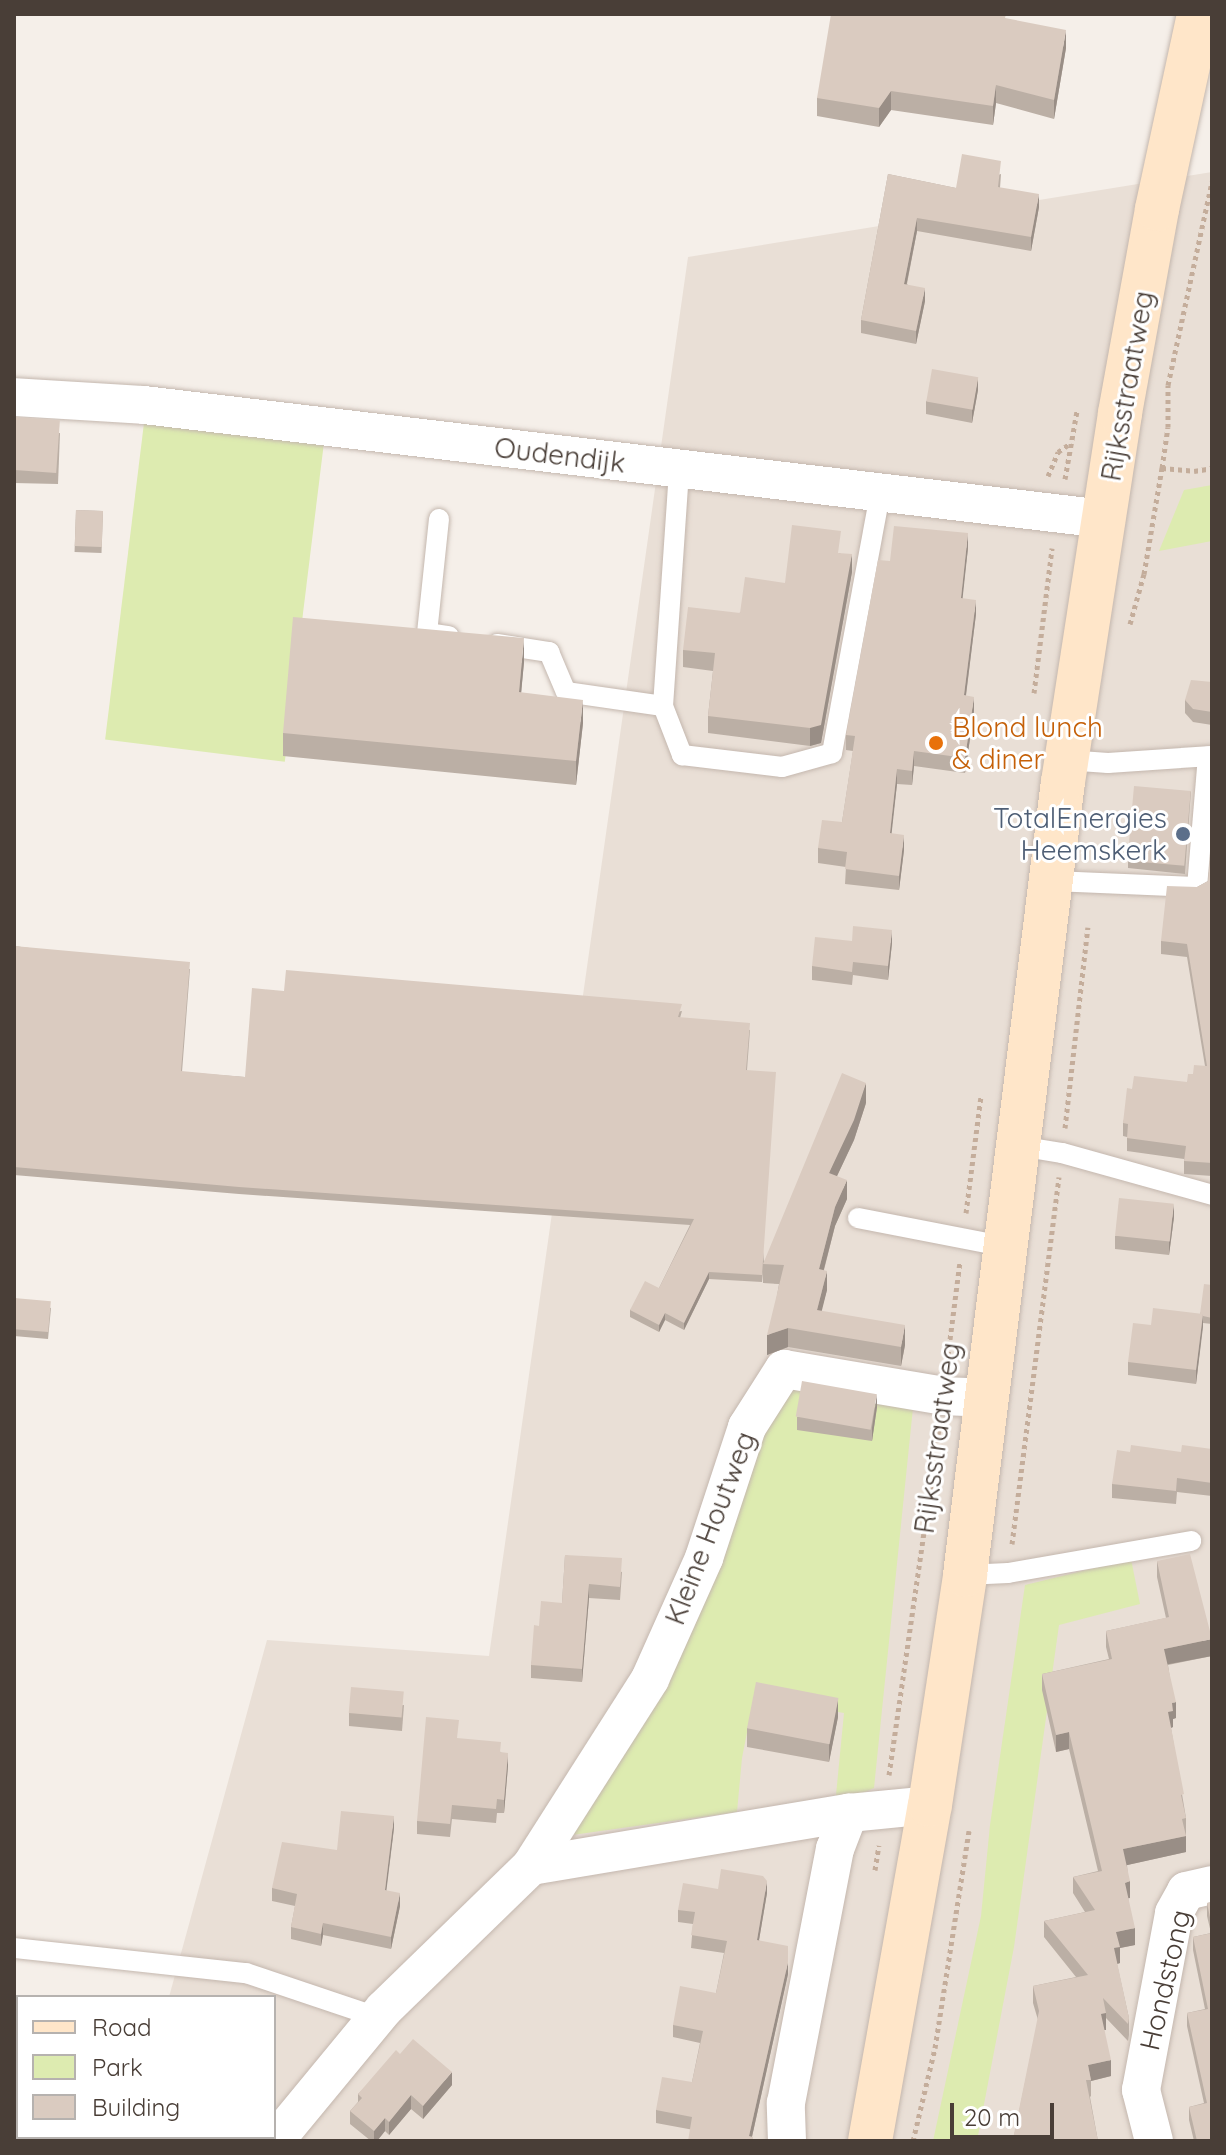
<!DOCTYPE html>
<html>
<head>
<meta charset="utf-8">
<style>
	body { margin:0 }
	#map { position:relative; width:1226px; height:2155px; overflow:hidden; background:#f5efe9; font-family:Quicksand,sans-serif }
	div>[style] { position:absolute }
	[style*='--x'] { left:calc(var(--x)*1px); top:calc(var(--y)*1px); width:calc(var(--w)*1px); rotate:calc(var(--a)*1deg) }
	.residential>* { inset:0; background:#e9dfd6 }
	.green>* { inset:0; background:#ddebb0; transform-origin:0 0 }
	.path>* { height:5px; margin-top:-2.5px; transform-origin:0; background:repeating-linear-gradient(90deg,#c4ad9b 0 4px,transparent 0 8px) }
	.roads { filter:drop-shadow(0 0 2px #c4b7ae) drop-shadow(0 0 2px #c4b7ae) }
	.lane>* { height:20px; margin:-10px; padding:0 10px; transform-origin:10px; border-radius:10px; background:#fff }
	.street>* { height:38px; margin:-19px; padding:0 19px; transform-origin:19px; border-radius:19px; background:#fff }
	.secondary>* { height:44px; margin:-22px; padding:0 22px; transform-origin:22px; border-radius:22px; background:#ffe6c9 }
	.wall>* { inset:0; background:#bbafa5; transform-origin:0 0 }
	.shaded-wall>* { inset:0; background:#998e86; transform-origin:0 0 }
	.building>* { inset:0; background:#dacbc0; transform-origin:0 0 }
	.dots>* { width:22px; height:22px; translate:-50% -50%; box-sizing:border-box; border:4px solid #fff; border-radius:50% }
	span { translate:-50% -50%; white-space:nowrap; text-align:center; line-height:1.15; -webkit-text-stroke:6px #fff; paint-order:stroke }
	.street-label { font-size:28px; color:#493e37 }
	.food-label { font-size:28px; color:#c56008 }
	.left { translate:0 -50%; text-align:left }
	.service-label { font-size:28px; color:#4e5e75 }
	.right { translate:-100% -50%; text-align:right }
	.frame { position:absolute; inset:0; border:16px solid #493e37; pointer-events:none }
	.legend { position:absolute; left:16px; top:1995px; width:260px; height:144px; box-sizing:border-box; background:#fff; border:2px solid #b6b2af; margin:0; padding:10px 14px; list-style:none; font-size:24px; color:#493e37 }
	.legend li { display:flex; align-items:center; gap:16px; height:40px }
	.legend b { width:40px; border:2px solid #b6b2af }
	.scale { position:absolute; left:950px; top:2103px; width:104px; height:36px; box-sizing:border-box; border:4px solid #493e37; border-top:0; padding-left:10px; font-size:24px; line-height:28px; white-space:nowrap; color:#493e37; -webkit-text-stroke:6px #fff; paint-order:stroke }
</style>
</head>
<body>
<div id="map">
	<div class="residential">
		<i style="clip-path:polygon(1212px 172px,1212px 2141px,14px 2141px,14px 2083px,18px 2083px,18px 2137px,274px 2137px,274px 1997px,169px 1997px,267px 1640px,489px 1656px,688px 257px)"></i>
	</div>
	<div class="green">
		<i style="left:144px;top:423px;width:181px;height:319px;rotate:7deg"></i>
		<i style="clip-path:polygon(1212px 485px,1212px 541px,1159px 551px,1184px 490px)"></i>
		<i style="clip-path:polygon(789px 1386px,914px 1398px,874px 1788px,835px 1805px,844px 1713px,754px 1697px,742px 1758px,737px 1812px,572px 1835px,769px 1418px)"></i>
		<i style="clip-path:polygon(1131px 1559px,1140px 1604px,1059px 1625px,1014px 1947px,977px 2141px,933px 2141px,981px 1916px,990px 1825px,1025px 1585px)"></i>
	</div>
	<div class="path">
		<i style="--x:1162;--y:468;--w:32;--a:5"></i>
		<i style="--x:1194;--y:471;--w:18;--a:-9"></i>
		<i style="--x:1048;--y:476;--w:26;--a:-67"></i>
		<i style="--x:1058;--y:452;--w:16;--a:-35"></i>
		<i style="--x:1065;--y:479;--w:69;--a:-80"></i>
		<i style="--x:1130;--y:624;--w:52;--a:-74.4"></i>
		<i style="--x:1144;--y:574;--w:108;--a:-80.4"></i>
		<i style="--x:1162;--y:468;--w:41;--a:-81.7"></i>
		<i style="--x:1168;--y:427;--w:42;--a:-90"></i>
		<i style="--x:1168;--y:385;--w:208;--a:-77.8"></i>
		<i style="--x:1034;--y:693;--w:146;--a:-82.9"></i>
		<i style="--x:1065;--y:1128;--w:202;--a:-83.5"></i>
		<i style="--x:966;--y:1213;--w:118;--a:-82.7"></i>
		<i style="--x:947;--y:1363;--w:102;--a:-82.7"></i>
		<i style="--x:1012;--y:1544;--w:370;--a:-82.7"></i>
		<i style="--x:889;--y:1775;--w:350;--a:-81.8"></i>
		<i style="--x:875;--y:1870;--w:25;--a:-81"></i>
		<i style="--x:913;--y:2141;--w:96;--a:-76.7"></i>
		<i style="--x:935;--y:2048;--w:220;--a:-81.1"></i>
	</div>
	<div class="roads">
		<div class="lane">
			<i style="--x:439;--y:519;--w:115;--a:96"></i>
			<i style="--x:427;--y:633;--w:22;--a:8"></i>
			<i style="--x:497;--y:644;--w:53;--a:8.7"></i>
			<i style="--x:549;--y:652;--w:43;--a:67"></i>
			<i style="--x:566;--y:692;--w:98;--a:8.2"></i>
			<i style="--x:663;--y:706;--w:238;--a:-86.1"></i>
			<i style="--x:663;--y:706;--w:53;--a:68.8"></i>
			<i style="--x:682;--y:755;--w:101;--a:6.8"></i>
			<i style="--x:782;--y:767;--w:52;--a:-15.6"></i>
			<i style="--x:832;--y:753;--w:264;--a:-79.5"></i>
			<i style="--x:1066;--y:760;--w:42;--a:4.1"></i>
			<i style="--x:1108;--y:763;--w:104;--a:-3.9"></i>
			<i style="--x:1051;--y:881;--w:146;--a:2.4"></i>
			<i style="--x:1197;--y:887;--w:131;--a:-85.2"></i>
			<i style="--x:1019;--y:1146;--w:44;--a:9.2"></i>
			<i style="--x:1062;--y:1153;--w:156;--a:15.6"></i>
			<i style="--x:858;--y:1218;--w:152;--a:11"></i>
			<i style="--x:965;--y:1575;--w:43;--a:-2.7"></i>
			<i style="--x:1008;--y:1573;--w:186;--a:-9.9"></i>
			<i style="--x:14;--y:1948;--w:233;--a:6.2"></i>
			<i style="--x:246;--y:1973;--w:138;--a:18.6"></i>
		</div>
		<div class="street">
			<i style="--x:14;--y:397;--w:130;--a:3.5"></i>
			<i style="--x:144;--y:405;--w:968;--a:6.77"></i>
			<i style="--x:531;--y:1866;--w:322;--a:-9.5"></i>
			<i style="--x:849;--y:1813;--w:81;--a:-5.6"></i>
			<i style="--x:275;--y:2141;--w:171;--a:-50.5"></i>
			<i style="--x:384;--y:2009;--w:205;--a:-44.2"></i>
			<i style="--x:531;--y:1866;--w:222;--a:-57.5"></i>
			<i style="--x:650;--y:1679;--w:133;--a:-65.9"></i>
			<i style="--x:704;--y:1558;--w:138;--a:-71.8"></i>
			<i style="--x:747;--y:1427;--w:69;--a:-57.5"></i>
			<i style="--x:784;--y:1369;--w:161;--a:9.6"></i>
			<i style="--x:943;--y:1396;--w:46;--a:2.5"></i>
			<i style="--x:787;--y:2141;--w:38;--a:-92"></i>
			<i style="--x:786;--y:2103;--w:259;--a:-79.1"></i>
			<i style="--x:835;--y:1849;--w:39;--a:-69"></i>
			<i style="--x:1154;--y:2141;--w:53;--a:-104.3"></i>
			<i style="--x:1141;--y:2090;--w:180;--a:-79.4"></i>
			<i style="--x:1174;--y:1913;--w:25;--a:-61"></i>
			<i style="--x:1186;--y:1891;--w:27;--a:-13"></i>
		</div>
		<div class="secondary">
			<i style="--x:870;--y:2141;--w:341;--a:-79.9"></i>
			<i style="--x:930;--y:1805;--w:233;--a:-81.3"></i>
			<i style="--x:965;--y:1575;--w:799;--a:-82.96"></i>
			<i style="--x:1063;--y:782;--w:373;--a:-81.2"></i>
			<i style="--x:1120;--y:413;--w:207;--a:-79.7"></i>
			<i style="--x:1157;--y:209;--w:199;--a:-77.8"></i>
		</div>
	</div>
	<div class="wall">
		<i style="clip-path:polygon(1006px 19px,1066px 48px,1054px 119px,996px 103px,993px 125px,891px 110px,879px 127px,817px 116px,817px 98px)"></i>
		<i style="clip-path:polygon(888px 174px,956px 188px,1001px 174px,1000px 188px,1039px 207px,1031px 251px,917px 231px,907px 284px,925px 301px,916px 344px,861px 333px,861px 320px)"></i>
		<i style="clip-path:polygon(978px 390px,972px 423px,926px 414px,926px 401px)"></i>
		<i style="clip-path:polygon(60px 433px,58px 484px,14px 483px,14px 438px)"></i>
		<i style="left:76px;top:510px;width:27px;height:42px;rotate:2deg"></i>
		<i style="clip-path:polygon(968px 548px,962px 598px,976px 614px,966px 696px,974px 711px,965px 773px,914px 766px,912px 785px,897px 784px,891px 833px,904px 850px,899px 890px,845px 884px,846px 867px,818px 863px,818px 848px,842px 822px,853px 751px,846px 750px,846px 735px,890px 561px)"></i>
		<i style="clip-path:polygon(840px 553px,852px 572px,821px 743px,810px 746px,708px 733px,708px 716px,713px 671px,683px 667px,683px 650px,785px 583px)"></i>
		<i style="clip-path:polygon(524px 662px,521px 693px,583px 723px,576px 785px,283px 756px,283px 733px)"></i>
		<i style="clip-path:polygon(1212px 682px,1212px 725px,1193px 722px,1185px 713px,1185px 700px)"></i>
		<i style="clip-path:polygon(1191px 791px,1185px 874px,1128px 868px,1128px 861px)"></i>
		<i style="clip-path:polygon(1212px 841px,1212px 1176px,1184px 1174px,1184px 1159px,1127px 1151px,1127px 1137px,1123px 1136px,1123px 1123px,1132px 1089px,1187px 1082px,1193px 1074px,1205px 1066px,1187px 957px,1161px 954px,1161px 941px,1197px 887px,1208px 881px)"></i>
		<i style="clip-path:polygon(852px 941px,892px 943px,888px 980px,853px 975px,852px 985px,812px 980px,812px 966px)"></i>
		<i style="clip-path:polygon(14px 946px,190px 969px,182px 1072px,245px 1077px,682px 1011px,680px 1018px,750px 1030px,747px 1070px,764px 1262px,866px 1103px,854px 1140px,837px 1176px,847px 1199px,835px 1226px,824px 1270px,827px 1290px,821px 1311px,905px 1345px,901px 1366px,788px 1347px,767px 1355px,779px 1284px,763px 1283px,763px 1272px,762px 1282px,709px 1279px,684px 1330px,665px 1320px,659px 1332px,630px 1317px,630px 1310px,659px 1288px,690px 1225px,239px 1194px,14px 1175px)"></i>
		<i style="clip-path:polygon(1174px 1217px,1169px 1255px,1115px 1249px,1115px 1236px)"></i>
		<i style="clip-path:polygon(1212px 1285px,1212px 1324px,1203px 1323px,1196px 1384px,1128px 1375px,1128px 1362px,1151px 1325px,1200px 1314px)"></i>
		<i style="clip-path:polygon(14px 1298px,51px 1308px,48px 1339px,14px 1336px)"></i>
		<i style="clip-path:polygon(877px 1407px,872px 1441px,797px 1430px,797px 1417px)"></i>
		<i style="clip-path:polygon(1212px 1449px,1212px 1496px,1177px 1492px,1176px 1504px,1112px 1498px,1112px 1484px,1130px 1452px,1181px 1452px)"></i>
		<i style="clip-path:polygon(565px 1555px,622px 1572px,620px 1600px,589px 1598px,582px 1682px,531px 1678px,531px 1665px,539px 1626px,562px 1603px)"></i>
		<i style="clip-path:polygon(1157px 1561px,1212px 1656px,1168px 1665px,1176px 1718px,1173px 1719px,1173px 1727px,1171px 1728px,1186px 1818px,1186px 1852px,1127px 1865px,1130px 1898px,1128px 1898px,1135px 1945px,1120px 1948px,1120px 1963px,1117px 1964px,1129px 2018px,1129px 2035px,1128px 2041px,1106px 2018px,1106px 2030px,1104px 2030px,1111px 2076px,1091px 2081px,1091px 2096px,1090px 2097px,1098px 2141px,1013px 2141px,1038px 2020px,1033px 2003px,1033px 1986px,1076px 1977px,1044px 1937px,1044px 1921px,1085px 1912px,1073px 1893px,1073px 1877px,1098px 1871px,1069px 1749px,1056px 1752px,1042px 1690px,1042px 1674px,1109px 1659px,1106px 1647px,1106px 1631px,1166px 1618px,1157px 1577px)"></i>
		<i style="clip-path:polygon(404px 1705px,402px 1731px,349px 1726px,349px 1713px)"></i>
		<i style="clip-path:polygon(838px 1717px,829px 1762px,747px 1747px,747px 1728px)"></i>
		<i style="clip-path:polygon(459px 1739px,501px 1752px,508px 1766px,504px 1813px,497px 1813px,496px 1823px,452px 1819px,450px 1837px,417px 1834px,417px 1821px)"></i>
		<i style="clip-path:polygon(394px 1828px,386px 1890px,400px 1906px,391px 1949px,323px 1935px,321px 1946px,291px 1939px,291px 1927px,295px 1906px,272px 1901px,272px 1888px,337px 1850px)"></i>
		<i style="clip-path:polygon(718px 1889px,767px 1893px,759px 1940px,788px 1974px,752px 2137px,753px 2141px,656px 2123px,656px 2110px,692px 2082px,700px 2043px,673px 2037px,673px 2025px,716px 1993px,724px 1953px,691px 1948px,693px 1924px,678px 1922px,678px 1910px)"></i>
		<i style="clip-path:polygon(1212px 1902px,1212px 2141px,1194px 2141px,1189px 2120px,1189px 2107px,1204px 2103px,1187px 2026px,1187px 2013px,1205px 2009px,1193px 1950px,1193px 1937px,1211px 1933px,1207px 1916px,1207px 1903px)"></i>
		<i style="clip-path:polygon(400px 2054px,452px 2085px,423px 2119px,411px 2109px,389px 2135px,385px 2131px,377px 2141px,371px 2141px,350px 2124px,350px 2111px,358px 2102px,358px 2094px)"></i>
	</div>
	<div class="shaded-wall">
		<i style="clip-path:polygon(1066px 30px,1066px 48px,1054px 119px,1054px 100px)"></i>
		<i style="clip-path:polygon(996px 85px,996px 103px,993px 125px,993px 106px)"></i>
		<i style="clip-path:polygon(891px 91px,891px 110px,879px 127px,879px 108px)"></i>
		<i style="clip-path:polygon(1039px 194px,1039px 207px,1031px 251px,1031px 237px)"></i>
		<i style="clip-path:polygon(917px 218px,917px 231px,904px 297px,904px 284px)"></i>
		<i style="clip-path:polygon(925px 288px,925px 301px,916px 344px,916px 331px)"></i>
		<i style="clip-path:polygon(978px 377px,978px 390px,972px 423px,972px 410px)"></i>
		<i style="clip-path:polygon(968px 533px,968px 548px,961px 613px,961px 598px)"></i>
		<i style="clip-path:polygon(852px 554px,852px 572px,821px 743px,810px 746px,810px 728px)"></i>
		<i style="clip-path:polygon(976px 600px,976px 614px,964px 710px,964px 695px)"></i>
		<i style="clip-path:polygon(524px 638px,524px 662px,519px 716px,519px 692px)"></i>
		<i style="clip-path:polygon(974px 697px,974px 711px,965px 773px,965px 758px)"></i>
		<i style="clip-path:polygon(583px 700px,583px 723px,576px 785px,576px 761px)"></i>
		<i style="clip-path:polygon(914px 751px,914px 766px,912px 785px,912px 771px)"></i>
		<i style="clip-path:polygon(897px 769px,897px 784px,890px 848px,890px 833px)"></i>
		<i style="clip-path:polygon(904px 835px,904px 850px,899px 890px,899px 876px)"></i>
		<i style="clip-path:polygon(892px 930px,892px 943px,888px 980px,888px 966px)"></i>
		<i style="clip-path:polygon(866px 1083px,866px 1103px,854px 1140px,829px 1193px,829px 1173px)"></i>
		<i style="clip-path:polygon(847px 1180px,847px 1199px,835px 1226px,819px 1288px,819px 1269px,835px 1207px)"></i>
		<i style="clip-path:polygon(1174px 1204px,1174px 1217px,1169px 1255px,1169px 1242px)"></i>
		<i style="clip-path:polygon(827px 1271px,827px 1290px,817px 1330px,817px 1310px)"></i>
		<i style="clip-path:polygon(709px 1272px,709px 1279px,684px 1330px,684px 1323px)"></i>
		<i style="clip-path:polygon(665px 1313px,665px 1320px,659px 1332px,659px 1325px)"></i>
		<i style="clip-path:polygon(1203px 1314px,1203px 1327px,1196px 1384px,1196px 1370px)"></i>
		<i style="clip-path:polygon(905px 1325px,905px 1345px,901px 1366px,901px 1347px)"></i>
		<i style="clip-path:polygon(788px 1328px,788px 1347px,767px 1355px,767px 1335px)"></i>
		<i style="clip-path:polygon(877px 1394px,877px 1407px,872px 1441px,872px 1428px)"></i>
		<i style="clip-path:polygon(589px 1584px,589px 1598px,582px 1682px,582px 1669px)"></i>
		<i style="clip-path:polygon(1212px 1639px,1212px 1656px,1164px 1665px,1164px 1649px)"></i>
		<i style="clip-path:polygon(838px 1698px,838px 1717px,829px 1762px,829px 1743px)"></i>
		<i style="clip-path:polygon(1176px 1702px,1176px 1718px,1173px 1719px,1173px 1727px,1168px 1729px,1168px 1712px,1172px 1703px)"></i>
		<i style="clip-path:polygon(1069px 1732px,1069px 1749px,1056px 1752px,1056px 1735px)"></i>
		<i style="clip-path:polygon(508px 1753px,508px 1766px,504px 1813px,504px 1800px)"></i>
		<i style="clip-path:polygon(394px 1816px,394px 1828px,385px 1902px,385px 1890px)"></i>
		<i style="clip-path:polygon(1186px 1836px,1186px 1852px,1123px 1866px,1123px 1849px)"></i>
		<i style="clip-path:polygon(767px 1881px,767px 1893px,757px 1952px,757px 1940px)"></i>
		<i style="clip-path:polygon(1130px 1881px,1130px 1898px,1125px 1899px,1125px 1883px)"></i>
		<i style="clip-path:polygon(400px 1893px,400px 1906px,391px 1949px,391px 1937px)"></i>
		<i style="clip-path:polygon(323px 1923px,323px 1935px,321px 1946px,321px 1934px)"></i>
		<i style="clip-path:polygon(1135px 1928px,1135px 1945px,1120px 1948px,1120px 1963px,1114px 1965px,1114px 1948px,1116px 1932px)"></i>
		<i style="clip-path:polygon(788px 1962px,788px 1974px,751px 2141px,749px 2136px)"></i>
		<i style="left:1106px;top:2013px;width:17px;height:5px;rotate:90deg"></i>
		<i style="clip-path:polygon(1111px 2060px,1111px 2076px,1091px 2081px,1088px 2065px)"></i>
		<i style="clip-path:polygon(452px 2072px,452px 2085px,423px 2119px,423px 2106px)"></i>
		<i style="clip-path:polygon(411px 2095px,411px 2109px,389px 2135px,389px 2122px)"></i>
		<i style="clip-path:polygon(385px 2118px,385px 2131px,377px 2141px,374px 2141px,374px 2131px)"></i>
	</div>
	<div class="building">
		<i style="clip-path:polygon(831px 14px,1006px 14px,1005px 18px,1066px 30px,1054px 100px,996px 85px,993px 106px,891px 91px,879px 108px,817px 98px)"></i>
		<i style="clip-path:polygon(962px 154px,1001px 161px,998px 187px,1039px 194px,1031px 237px,917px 218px,904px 284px,925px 288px,916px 331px,861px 320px,888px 174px,956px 188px)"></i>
		<i style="left:932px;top:369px;width:47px;height:33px;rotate:10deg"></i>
		<i style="left:15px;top:417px;width:45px;height:53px;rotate:4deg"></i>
		<i style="left:76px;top:510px;width:27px;height:36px;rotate:2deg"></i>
		<i style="clip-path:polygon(792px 525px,841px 531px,838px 553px,852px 554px,821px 725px,810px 728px,708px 716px,715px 653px,683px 650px,688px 607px,740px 613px,745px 577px,785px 583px)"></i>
		<i style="clip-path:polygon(894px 526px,968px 533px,961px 598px,976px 600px,964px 695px,974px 697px,965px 758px,914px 751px,912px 771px,897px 769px,890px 833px,904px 835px,899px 876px,845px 869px,847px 852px,818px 848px,822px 820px,842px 822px,855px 736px,846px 735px,878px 560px,890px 561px)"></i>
		<i style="clip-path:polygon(293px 617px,524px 638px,519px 692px,583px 700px,576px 761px,283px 733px)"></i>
		<i style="clip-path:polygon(1191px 680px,1212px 682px,1212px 712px,1193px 709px,1185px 700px)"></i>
		<i style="left:1134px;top:786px;width:57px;height:75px;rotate:5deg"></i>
		<i style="clip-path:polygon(1212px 841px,1212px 1163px,1184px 1161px,1186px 1146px,1127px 1138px,1128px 1124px,1123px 1123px,1127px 1088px,1132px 1089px,1134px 1076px,1187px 1082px,1188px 1074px,1193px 1074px,1194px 1065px,1207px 1066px,1187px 944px,1161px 941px,1167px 886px,1197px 887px,1208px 881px)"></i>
		<i style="clip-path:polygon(853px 926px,892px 930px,888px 966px,853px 962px,852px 972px,812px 966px,815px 937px,852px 941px)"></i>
		<i style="clip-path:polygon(14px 946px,190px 962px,181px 1071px,245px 1077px,252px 988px,284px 991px,286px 970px,682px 1004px,678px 1017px,750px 1023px,746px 1070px,776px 1072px,762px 1275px,709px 1272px,684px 1323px,665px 1313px,659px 1325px,630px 1310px,645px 1281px,659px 1288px,694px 1219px,239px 1187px,14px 1167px)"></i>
		<i style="clip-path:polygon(842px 1073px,866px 1083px,854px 1120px,829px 1173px,847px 1180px,835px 1207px,819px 1269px,827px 1271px,817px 1310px,905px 1325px,901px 1347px,788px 1328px,767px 1335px,784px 1265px,763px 1264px)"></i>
		<i style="left:1119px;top:1198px;width:55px;height:38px;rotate:6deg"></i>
		<i style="clip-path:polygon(1204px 1284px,1212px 1285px,1212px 1318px,1203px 1316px,1203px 1314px,1200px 1314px)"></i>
		<i style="left:14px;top:1298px;width:37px;height:31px;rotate:5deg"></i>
		<i style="clip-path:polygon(1153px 1308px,1203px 1314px,1196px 1370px,1128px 1362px,1133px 1323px,1151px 1325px)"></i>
		<i style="left:802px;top:1381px;width:76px;height:36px;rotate:10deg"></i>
		<i style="clip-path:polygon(1131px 1445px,1181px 1452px,1182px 1445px,1212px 1449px,1212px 1483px,1177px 1478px,1176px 1491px,1112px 1484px,1117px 1450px,1130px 1452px)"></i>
		<i style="clip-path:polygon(1190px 1554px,1212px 1639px,1164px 1649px,1176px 1702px,1172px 1703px,1173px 1711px,1168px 1712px,1184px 1794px,1181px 1795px,1186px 1818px,1182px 1819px,1186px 1836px,1123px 1849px,1130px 1881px,1125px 1883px,1135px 1928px,1116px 1932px,1120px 1947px,1114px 1948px,1129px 2018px,1128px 2024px,1103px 1998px,1106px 2013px,1101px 2014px,1111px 2060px,1088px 2065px,1091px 2080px,1086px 2080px,1098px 2141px,1014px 2141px,1013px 2139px,1039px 2011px,1033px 1986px,1088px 1975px,1044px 1921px,1095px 1910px,1073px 1877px,1102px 1871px,1069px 1732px,1056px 1735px,1042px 1674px,1112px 1659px,1106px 1631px,1169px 1617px,1157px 1561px)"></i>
		<i style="clip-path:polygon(565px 1555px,622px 1558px,620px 1587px,589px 1584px,582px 1669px,531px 1665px,534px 1625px,539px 1626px,541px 1601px,562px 1603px)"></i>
		<i style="left:756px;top:1682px;width:84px;height:47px;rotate:11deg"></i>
		<i style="left:351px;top:1687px;width:53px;height:26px;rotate:5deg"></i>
		<i style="clip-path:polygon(426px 1717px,459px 1720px,457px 1738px,501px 1742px,500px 1752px,508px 1753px,504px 1800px,497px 1799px,496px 1809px,452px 1805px,450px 1824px,417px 1821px)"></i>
		<i style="clip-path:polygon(341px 1811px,394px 1816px,385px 1890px,400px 1893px,391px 1937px,323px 1923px,321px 1934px,291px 1927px,297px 1894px,272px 1888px,282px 1842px,337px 1850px)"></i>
		<i style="clip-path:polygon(721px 1869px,763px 1876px,767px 1881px,757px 1940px,788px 1946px,788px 1962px,749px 2136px,753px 2137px,752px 2141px,688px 2141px,692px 2117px,656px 2110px,662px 2077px,692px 2082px,703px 2031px,673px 2025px,680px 1986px,716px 1993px,727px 1941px,691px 1935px,695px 1912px,678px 1910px,683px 1883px,718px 1889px)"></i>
		<i style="clip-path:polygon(1212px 1902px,1212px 1927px,1207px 1903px)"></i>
		<i style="clip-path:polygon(1212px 1933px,1212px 2141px,1197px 2141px,1189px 2107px,1207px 2103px,1187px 2013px,1208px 2009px,1193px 1937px)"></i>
		<i style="clip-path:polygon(413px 2039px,452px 2072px,423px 2106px,411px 2095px,389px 2122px,385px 2118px,374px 2131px,350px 2111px,362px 2098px,358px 2094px,396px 2050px,400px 2054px)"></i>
	</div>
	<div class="dots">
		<i style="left:936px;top:743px;background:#e8710a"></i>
		<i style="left:1183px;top:834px;background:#5c6f8a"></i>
	</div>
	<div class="street-label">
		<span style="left:1127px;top:386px;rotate:-80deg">Rijksstraatweg</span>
		<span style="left:560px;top:455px;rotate:7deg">Oudendijk</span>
		<span style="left:937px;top:1438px;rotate:-82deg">Rijksstraatweg</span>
		<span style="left:710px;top:1528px;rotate:-69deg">Kleine Houtweg</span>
		<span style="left:1165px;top:1980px;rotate:-77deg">Hondstong</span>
	</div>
	<div class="food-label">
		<span class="left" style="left:952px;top:743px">Blond lunch<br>&amp; diner</span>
	</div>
	<div class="service-label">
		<span class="right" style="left:1167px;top:834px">TotalEnergies<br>Heemskerk</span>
	</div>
	<div class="frame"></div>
	<ul class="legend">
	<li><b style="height:10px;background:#ffe6c9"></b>Road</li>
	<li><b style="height:22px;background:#ddebb0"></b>Park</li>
	<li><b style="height:22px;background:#dacbc0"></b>Building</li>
	</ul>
	<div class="scale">20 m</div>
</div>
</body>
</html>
